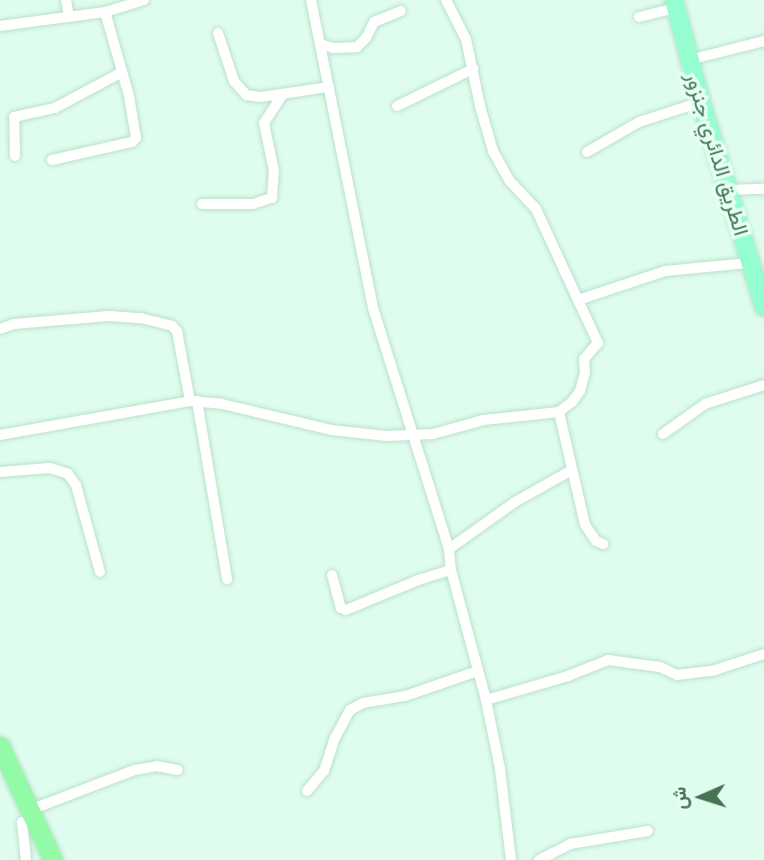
<!DOCTYPE html>
<html>
<head>
<meta charset="utf-8">
<style>
	body { margin:0 }
	#map { position:relative; width:764px; height:860px; overflow:hidden; background:#dffdef; font-family:Arial,Vazirmatn,sans-serif }
	div>[style] { position:absolute }
	[style*='--x'] { left:calc(var(--x)*1px); top:calc(var(--y)*1px); width:calc(var(--w)*1px); rotate:calc(var(--a)*1deg) }
	.roads { filter:drop-shadow(0 0 2px #bbe1ca) drop-shadow(0 0 2px #bbe1ca) }
	.street>* { height:10px; margin:-5px; padding:0 5px; transform-origin:5px; border-radius:5px; background:#fff }
	.primary>* { height:18px; margin:-9px; padding:0 9px; transform-origin:9px; border-radius:9px; background:#94fed0 }
	.highway>* { height:19px; margin:-9.5px; padding:0 9.5px; transform-origin:9.5px; border-radius:9.5px; background:#93faa7 }
	span { translate:-50% -50%; white-space:nowrap; text-align:center; line-height:1.15; -webkit-text-stroke:7px #e5fff3; paint-order:stroke }
	.street-label { font-size:21px; color:#467353 }
	.north { position:absolute; left:666px; top:762px; width:70px; height:70px; -webkit-text-stroke:5px #e5fff3; paint-order:stroke; rotate:267deg; font-size:19px; font-weight:700; line-height:28px; text-align:center; color:#467353 }
	.north::after { content:''; display:block; margin:auto; width:24px; height:32px; background:#467353; clip-path:polygon(50% 0,100% 100%,50% 72%,0 100%) }
</style>
</head>
<body>
<div id="map">
	<div class="roads">
		<div class="street">
			<i style="--x:66;--y:0;--w:17;--a:80"></i>
			<i style="--x:311;--y:0;--w:314;--a:78.6"></i>
			<i style="--x:373;--y:308;--w:253;--a:72.5"></i>
			<i style="--x:449;--y:549;--w:21;--a:85"></i>
			<i style="--x:451;--y:570;--w:135;--a:74.9"></i>
			<i style="--x:486;--y:700;--w:70;--a:78.5"></i>
			<i style="--x:500;--y:769;--w:92;--a:83.1"></i>
			<i style="--x:446;--y:0;--w:44;--a:62.9"></i>
			<i style="--x:466;--y:39;--w:68;--a:78.2"></i>
			<i style="--x:480;--y:106;--w:47;--a:73.9"></i>
			<i style="--x:493;--y:151;--w:33;--a:61"></i>
			<i style="--x:509;--y:180;--w:40;--a:47"></i>
			<i style="--x:536;--y:209;--w:100;--a:65.2"></i>
			<i style="--x:639;--y:17;--w:38;--a:-14"></i>
			<i style="--x:0;--y:26;--w:106;--a:-7.6"></i>
			<i style="--x:105;--y:12;--w:41;--a:-17.1"></i>
			<i style="--x:218;--y:33;--w:51;--a:71.6"></i>
			<i style="--x:234;--y:81;--w:18;--a:49"></i>
			<i style="--x:246;--y:95;--w:15;--a:8"></i>
			<i style="--x:261;--y:97;--w:69;--a:-8.4"></i>
			<i style="--x:320;--y:44;--w:14;--a:17"></i>
			<i style="--x:333;--y:48;--w:24;--a:-2"></i>
			<i style="--x:357;--y:47;--w:13;--a:-45"></i>
			<i style="--x:366;--y:38;--w:18;--a:-63"></i>
			<i style="--x:374;--y:22;--w:29;--a:-22"></i>
			<i style="--x:689;--y:60;--w:77;--a:-14.2"></i>
			<i style="--x:397;--y:106;--w:85;--a:-26"></i>
			<i style="--x:587;--y:152;--w:60;--a:-30"></i>
			<i style="--x:639;--y:122;--w:65;--a:-17.9"></i>
			<i style="--x:15;--y:156;--w:39;--a:-91"></i>
			<i style="--x:14;--y:117;--w:42;--a:-12.4"></i>
			<i style="--x:55;--y:108;--w:76;--a:-28.2"></i>
			<i style="--x:52;--y:160;--w:82;--a:-12.7"></i>
			<i style="--x:132;--y:142;--w:6;--a:-45"></i>
			<i style="--x:136;--y:138;--w:43;--a:-99.5"></i>
			<i style="--x:129;--y:96;--w:87;--a:-105.9"></i>
			<i style="--x:728;--y:190;--w:36;--a:-2"></i>
			<i style="--x:202;--y:204;--w:51;--a:0"></i>
			<i style="--x:253;--y:204;--w:20;--a:-18"></i>
			<i style="--x:272;--y:198;--w:27;--a:-86"></i>
			<i style="--x:274;--y:171;--w:49;--a:-101.8"></i>
			<i style="--x:264;--y:123;--w:35;--a:-57"></i>
			<i style="--x:0;--y:329;--w:15;--a:-20"></i>
			<i style="--x:14;--y:324;--w:95;--a:-4.8"></i>
			<i style="--x:109;--y:316;--w:32;--a:4"></i>
			<i style="--x:141;--y:318;--w:32;--a:14"></i>
			<i style="--x:172;--y:326;--w:7;--a:45"></i>
			<i style="--x:177;--y:331;--w:71;--a:79.5"></i>
			<i style="--x:197;--y:401;--w:181;--a:80.4"></i>
			<i style="--x:559;--y:412;--w:116;--a:77"></i>
			<i style="--x:585;--y:525;--w:19;--a:55"></i>
			<i style="--x:596;--y:541;--w:8;--a:23"></i>
			<i style="--x:663;--y:434;--w:52;--a:-35.5"></i>
			<i style="--x:705;--y:404;--w:62;--a:-17.9"></i>
			<i style="--x:0;--y:435;--w:193;--a:-10.1"></i>
			<i style="--x:190;--y:401;--w:32;--a:5"></i>
			<i style="--x:222;--y:404;--w:112;--a:13.4"></i>
			<i style="--x:331;--y:430;--w:56;--a:6.1"></i>
			<i style="--x:387;--y:436;--w:46;--a:-2.5"></i>
			<i style="--x:433;--y:434;--w:53;--a:-15.4"></i>
			<i style="--x:484;--y:420;--w:75;--a:-6.1"></i>
			<i style="--x:559;--y:412;--w:16;--a:-38"></i>
			<i style="--x:572;--y:402;--w:14;--a:-54"></i>
			<i style="--x:580;--y:391;--w:20;--a:-75"></i>
			<i style="--x:585;--y:372;--w:13;--a:-94"></i>
			<i style="--x:584;--y:359;--w:21;--a:-49"></i>
			<i style="--x:598;--y:343;--w:47;--a:-114.9"></i>
			<i style="--x:578;--y:300;--w:92;--a:-18.4"></i>
			<i style="--x:665;--y:271;--w:84;--a:-5.4"></i>
			<i style="--x:0;--y:472;--w:50;--a:-4.6"></i>
			<i style="--x:50;--y:468;--w:19;--a:18"></i>
			<i style="--x:68;--y:474;--w:14;--a:54"></i>
			<i style="--x:76;--y:485;--w:90;--a:74.6"></i>
			<i style="--x:449;--y:549;--w:81;--a:-35.5"></i>
			<i style="--x:515;--y:502;--w:65;--a:-29.3"></i>
			<i style="--x:332;--y:575;--w:34;--a:75"></i>
			<i style="--x:341;--y:608;--w:5;--a:22"></i>
			<i style="--x:346;--y:610;--w:78;--a:-22.6"></i>
			<i style="--x:418;--y:580;--w:34;--a:-17"></i>
			<i style="--x:486;--y:700;--w:85;--a:-16.3"></i>
			<i style="--x:568;--y:676;--w:43;--a:-21.8"></i>
			<i style="--x:608;--y:660;--w:52;--a:7.7"></i>
			<i style="--x:660;--y:667;--w:19;--a:25"></i>
			<i style="--x:677;--y:675;--w:35;--a:-7"></i>
			<i style="--x:712;--y:671;--w:55;--a:-18.1"></i>
			<i style="--x:307;--y:791;--w:26;--a:-50"></i>
			<i style="--x:324;--y:771;--w:35;--a:-72"></i>
			<i style="--x:335;--y:738;--w:32;--a:-62"></i>
			<i style="--x:350;--y:710;--w:15;--a:-28"></i>
			<i style="--x:363;--y:703;--w:43;--a:-9.5"></i>
			<i style="--x:405;--y:696;--w:77;--a:-18.9"></i>
			<i style="--x:30;--y:810;--w:112;--a:-20.9"></i>
			<i style="--x:135;--y:770;--w:22;--a:-10"></i>
			<i style="--x:157;--y:766;--w:21;--a:11"></i>
			<i style="--x:22;--y:822;--w:38;--a:84"></i>
			<i style="--x:539;--y:860;--w:35;--a:-27"></i>
			<i style="--x:570;--y:844;--w:79;--a:-9.5"></i>
		</div>
		<div class="primary">
			<i style="--x:674;--y:0;--w:106;--a:75.2"></i>
			<i style="--x:701;--y:102;--w:214;--a:72.9"></i>
		</div>
		<div class="highway">
			<i style="--x:0;--y:746;--w:126;--a:65.1"></i>
		</div>
	</div>
	<div class="street-label">
		<span style="left:717px;top:154px;rotate:73deg">الطريق الدائري جنزور</span>
	</div>
	<div class="north">ش</div>
</div>
</body>
</html>
